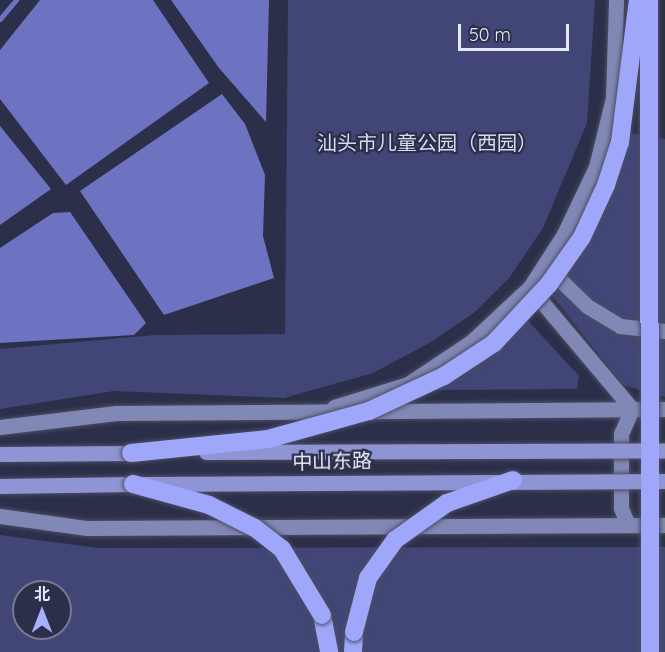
<!DOCTYPE html>
<html>
<head>
<meta charset="utf-8">
<style>
	body { margin:0 }
	#map { position:relative; width:665px; height:652px; overflow:hidden; background:#2c2f49; font-family:Quicksand,"Noto Sans SC",sans-serif }
	div>[style] { position:absolute }
	[style*='--x'] { left:calc(var(--x)*1px); top:calc(var(--y)*1px); width:calc(var(--w)*1px); rotate:calc(var(--a)*1deg) }
	.green>* { inset:0; background:#424676 }
	.water>* { inset:0; background:#6d73c0 }
	.stream>* { height:4.5px; margin:-2.25px; padding:0 2.25px; transform-origin:2.25px; border-radius:2.25px; background:#6d73c0 }
	.roads { filter:drop-shadow(0 0 2px #4b4d64) drop-shadow(0 0 2px #4b4d64) }
	.secondary>* { height:15px; margin:-7.5px; padding:0 7.5px; transform-origin:7.5px; border-radius:7.5px; background:#8288b6 }
	.primary>* { height:15px; margin:-7.5px; padding:0 7.5px; transform-origin:7.5px; border-radius:7.5px; background:#8f95d4 }
	.highway>* { height:18px; margin:-9px; padding:0 9px; transform-origin:9px; border-radius:9px; background:#9fa7fb }
	.bridges { filter:drop-shadow(0 0 2px #4b4d64) drop-shadow(0 0 2px #4b4d64) }
	.primary-bridge>* { height:15px; margin:-7.5px; padding:0 7.5px; transform-origin:7.5px; border-radius:7.5px; background:#8f95d4 }
	.highway-bridge>* { height:18px; margin:-9px; padding:0 9px; transform-origin:9px; border-radius:9px; background:#9fa7fb }
	span { translate:-50% -50%; white-space:nowrap; text-align:center; line-height:1.15; -webkit-text-stroke:4.5px #2c2f49; paint-order:stroke }
	.park-label { font-size:20px; color:#d7daf0 }
	.street-label { font-size:20px; color:#e5e8fa }
	.north { position:absolute; left:12px; top:580px; width:60px; height:60px; box-sizing:border-box; background:#2c2f49; border:2px solid #767990; border-radius:50%; rotate:0deg; font-size:16px; font-weight:700; line-height:24px; text-align:center; color:#e5e8fa }
	.north::after { content:''; display:block; margin:auto; width:21px; height:27px; background:#a8b0fc; clip-path:polygon(50% 0,100% 100%,50% 72%,0 100%) }
	.scale { position:absolute; left:458px; top:24px; width:111px; height:27px; box-sizing:border-box; border:3px solid #e5e8fa; border-top:0; padding-left:8px; font-size:18px; line-height:21px; white-space:nowrap; color:#e5e8fa; -webkit-text-stroke:4px #2c2f49; paint-order:stroke }
</style>
</head>
<body>
<div id="map">
	<div class="green">
		<i style="clip-path:polygon(288px 0,595px 0,587px 123px,543px 228px,509px 278px,475px 312px,431px 342px,373px 373px,284px 398px,114px 391px,0 409px,0 349px,155px 335px,285px 334px)"></i>
		<i style="clip-path:polygon(624px 132px,665px 139px,665px 397px,623px 385px,547px 289px)"></i>
		<i style="clip-path:polygon(519px 311px,579px 376px,577px 389px,425px 390px)"></i>
		<i style="clip-path:polygon(evenodd,0 535px,98px 548px,665px 547px,665px 652px,0 652px,0 535px,24px 592px,60px 592px,60px 628px,24px 628px,24px 592px)"></i>
	</div>
	<div class="water">
		<i style="clip-path:polygon(40px 0,153px 0,209px 83px,66px 185px,0 99px,0 50px)"></i>
		<i style="clip-path:polygon(171px 0,269px 0,266px 122px,219px 68px)"></i>
		<i style="clip-path:polygon(222px 94px,245px 124px,265px 175px,263px 236px,274px 278px,164px 315px,80px 191px)"></i>
		<i style="clip-path:polygon(0 126px,51px 189px,0 225px)"></i>
		<i style="clip-path:polygon(70px 212px,146px 323px,134px 335px,0 343px,0 248px,53px 213px)"></i>
	</div>
	<div class="stream">
		<i style="--x:0;--y:19;--w:25;--a:-50"></i>
	</div>
	<div class="roads">
		<div class="secondary">
			<i style="--x:549;--y:269;--w:53;--a:44.2"></i>
			<i style="--x:587;--y:306;--w:39;--a:31"></i>
			<i style="--x:620;--y:326;--w:45;--a:6.3"></i>
			<i style="--x:531;--y:289;--w:157;--a:49.9"></i>
			<i style="--x:632;--y:409;--w:27;--a:114"></i>
			<i style="--x:621;--y:434;--w:74;--a:90"></i>
			<i style="--x:621;--y:508;--w:18;--a:68"></i>
			<i style="--x:334;--y:407;--w:77;--a:-17.3"></i>
			<i style="--x:408;--y:384;--w:76;--a:-33.7"></i>
			<i style="--x:471;--y:342;--w:81;--a:-43"></i>
			<i style="--x:530;--y:287;--w:63;--a:-57.3"></i>
			<i style="--x:564;--y:234;--w:74;--a:-64.5"></i>
			<i style="--x:596;--y:167;--w:71;--a:-76.2"></i>
			<i style="--x:613;--y:98;--w:98;--a:-88.2"></i>
			<i style="--x:0;--y:427;--w:117;--a:-6.9"></i>
			<i style="--x:116;--y:413;--w:549;--a:-0.42"></i>
			<i style="--x:0;--y:516;--w:88;--a:7.9"></i>
			<i style="--x:87;--y:528;--w:578;--a:-0.3"></i>
		</div>
		<div class="primary">
			<i style="--x:0;--y:454;--w:131;--a:-0.4"></i>
			<i style="--x:0;--y:486;--w:133;--a:-0.9"></i>
		</div>
		<div class="highway">
			<i style="--x:322;--y:615;--w:38;--a:79"></i>
			<i style="--x:353;--y:652;--w:20;--a:-87"></i>
		</div>
	</div>
	<div class="bridges">
		<div class="primary-bridge">
			<i style="--x:206;--y:452;--w:459;--a:-0.2"></i>
			<i style="--x:145;--y:484;--w:520;--a:-0.33"></i>
		</div>
		<div class="highway-bridge">
			<i style="--x:649;--y:0;--w:652;--a:89.91"></i>
			<i style="--x:131;--y:453;--w:138;--a:-5.8"></i>
			<i style="--x:268;--y:439;--w:105;--a:-15.5"></i>
			<i style="--x:369;--y:411;--w:83;--a:-25"></i>
			<i style="--x:444;--y:376;--w:60;--a:-33.4"></i>
			<i style="--x:494;--y:343;--w:81;--a:-47"></i>
			<i style="--x:549;--y:284;--w:57;--a:-54.9"></i>
			<i style="--x:582;--y:237;--w:57;--a:-65.2"></i>
			<i style="--x:606;--y:185;--w:45;--a:-72"></i>
			<i style="--x:620;--y:142;--w:143;--a:-82.8"></i>
			<i style="--x:133;--y:484;--w:79;--a:15.4"></i>
			<i style="--x:209;--y:505;--w:51;--a:26.6"></i>
			<i style="--x:255;--y:528;--w:34;--a:38"></i>
			<i style="--x:282;--y:549;--w:77;--a:58.8"></i>
			<i style="--x:354;--y:632;--w:56;--a:-75.5"></i>
			<i style="--x:368;--y:578;--w:47;--a:-54.6"></i>
			<i style="--x:395;--y:540;--w:64;--a:-35.4"></i>
			<i style="--x:447;--y:503;--w:70;--a:-19.2"></i>
		</div>
	</div>
	<div class="park-label">
		<span style="left:427px;top:142px">汕头市儿童公园（西园）</span>
	</div>
	<div class="street-label">
		<span style="left:332px;top:461px;rotate:-1deg">中山东路</span>
	</div>
	<div class="north">北</div>
	<div class="scale">50 m</div>
</div>
</body>
</html>
